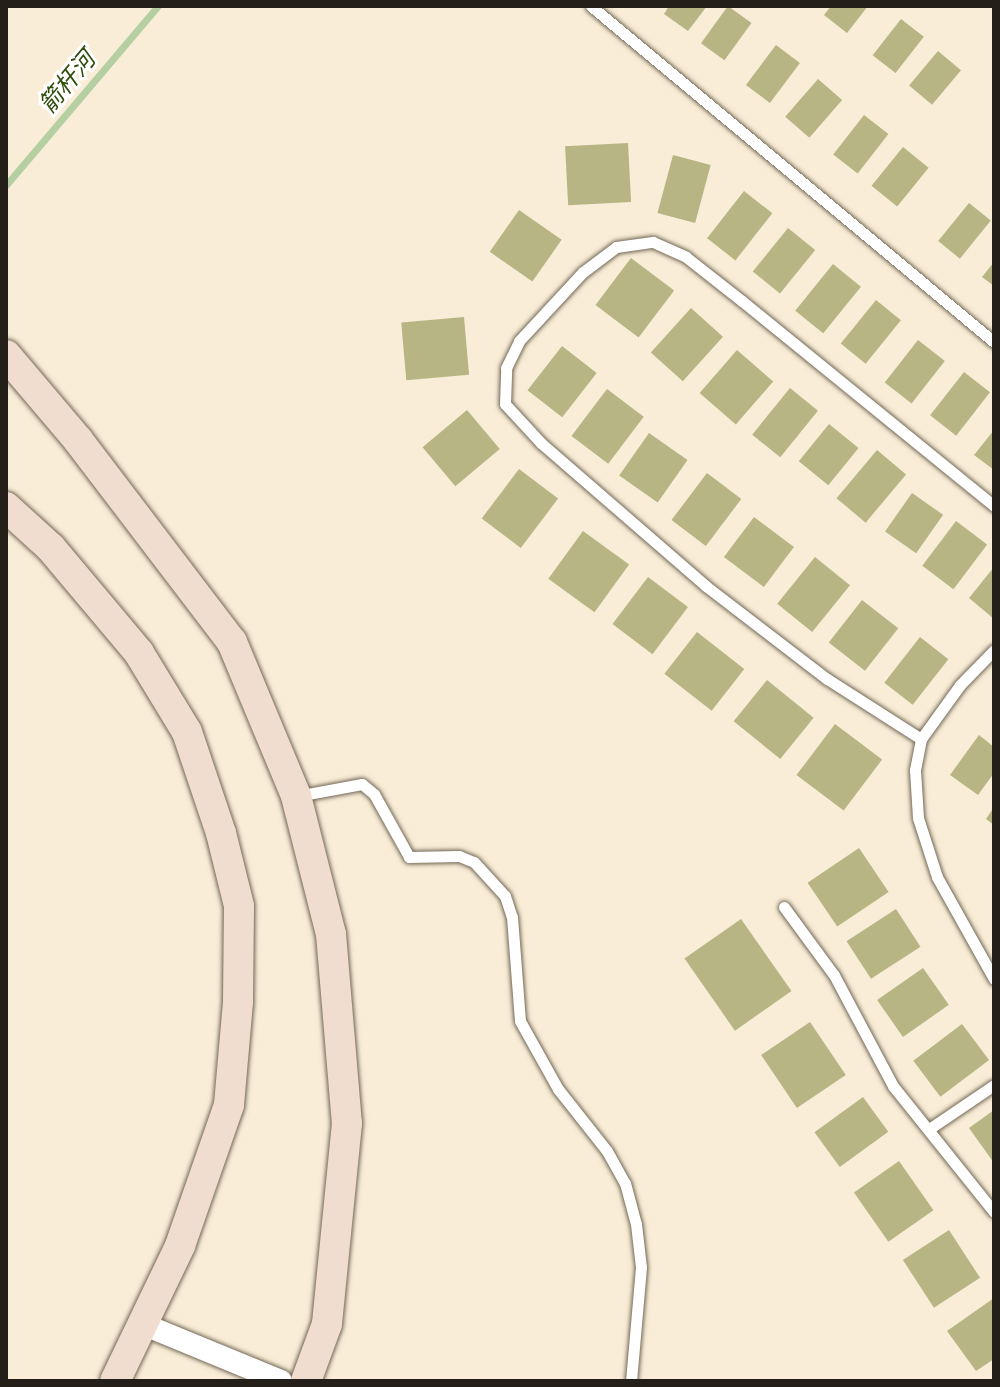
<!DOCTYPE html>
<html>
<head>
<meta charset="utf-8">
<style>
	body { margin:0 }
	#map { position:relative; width:1000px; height:1387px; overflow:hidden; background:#f9edd7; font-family:Arial,"Noto Sans SC",sans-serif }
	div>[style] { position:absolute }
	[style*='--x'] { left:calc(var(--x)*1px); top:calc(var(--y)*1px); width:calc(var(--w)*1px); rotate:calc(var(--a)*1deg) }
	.stream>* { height:7px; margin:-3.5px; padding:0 3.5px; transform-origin:3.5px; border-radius:3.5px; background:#b5cfa2 }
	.building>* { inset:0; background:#b7b583; transform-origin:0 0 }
	.roads { filter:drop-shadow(0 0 2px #736856) drop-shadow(0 0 2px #736856) }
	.lane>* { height:11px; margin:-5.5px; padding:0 5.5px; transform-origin:5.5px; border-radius:5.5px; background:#fff }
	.street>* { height:22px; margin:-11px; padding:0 11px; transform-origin:11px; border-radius:11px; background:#fff }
	.secondary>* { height:30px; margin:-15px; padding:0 15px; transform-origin:15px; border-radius:15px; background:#f0ddcf }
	span { translate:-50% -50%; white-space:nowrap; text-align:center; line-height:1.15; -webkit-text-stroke:6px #fff; paint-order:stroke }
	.water-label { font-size:24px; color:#2f4d0b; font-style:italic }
	.frame { position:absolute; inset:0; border:8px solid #241f18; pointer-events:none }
</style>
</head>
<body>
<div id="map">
	<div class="stream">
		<i style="--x:6;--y:185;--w:235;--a:-49.7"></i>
	</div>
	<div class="building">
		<i style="clip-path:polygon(669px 6px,707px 6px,688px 31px,664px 14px)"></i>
		<i style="left:728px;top:6px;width:29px;height:46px;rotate:36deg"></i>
		<i style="clip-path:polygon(831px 6px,868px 6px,847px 33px,824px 15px)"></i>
		<i style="left:901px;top:19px;width:29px;height:46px;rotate:38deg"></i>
		<i style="left:776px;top:45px;width:30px;height:50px;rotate:37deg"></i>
		<i style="left:938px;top:51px;width:30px;height:45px;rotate:40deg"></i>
		<i style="left:818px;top:79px;width:32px;height:50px;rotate:41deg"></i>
		<i style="left:864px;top:115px;width:31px;height:50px;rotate:38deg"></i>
		<i style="left:628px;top:143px;width:59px;height:63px;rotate:87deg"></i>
		<i style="left:903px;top:147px;width:33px;height:50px;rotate:39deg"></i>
		<i style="left:673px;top:155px;width:39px;height:60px;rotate:15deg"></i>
		<i style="left:744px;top:191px;width:36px;height:60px;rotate:38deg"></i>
		<i style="left:969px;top:203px;width:28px;height:49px;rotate:39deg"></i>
		<i style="left:519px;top:210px;width:52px;height:51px;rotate:35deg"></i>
		<i style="left:788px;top:228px;width:35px;height:56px;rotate:39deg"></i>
		<i style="left:631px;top:258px;width:54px;height:59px;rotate:37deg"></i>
		<i style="clip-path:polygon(994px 262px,994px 286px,982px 277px)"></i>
		<i style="left:833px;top:264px;width:36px;height:60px;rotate:39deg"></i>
		<i style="left:876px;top:300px;width:32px;height:56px;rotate:39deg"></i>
		<i style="left:691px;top:308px;width:43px;height:60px;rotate:42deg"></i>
		<i style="left:464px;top:317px;width:58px;height:63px;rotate:85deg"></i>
		<i style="left:918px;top:340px;width:34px;height:54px;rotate:38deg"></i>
		<i style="left:562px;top:346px;width:44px;height:56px;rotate:38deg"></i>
		<i style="left:737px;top:350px;width:48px;height:57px;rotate:41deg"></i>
		<i style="left:964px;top:372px;width:33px;height:55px;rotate:38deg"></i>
		<i style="left:790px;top:388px;width:36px;height:60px;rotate:39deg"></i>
		<i style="left:607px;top:389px;width:46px;height:59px;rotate:37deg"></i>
		<i style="left:467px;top:410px;width:51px;height:58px;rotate:50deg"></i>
		<i style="left:829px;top:424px;width:38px;height:48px;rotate:39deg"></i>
		<i style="clip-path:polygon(994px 430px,994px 470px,974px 455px)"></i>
		<i style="left:649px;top:433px;width:47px;height:52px;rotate:35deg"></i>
		<i style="left:877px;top:450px;width:38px;height:63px;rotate:40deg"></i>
		<i style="left:519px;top:469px;width:49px;height:62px;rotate:37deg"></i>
		<i style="left:707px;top:473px;width:43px;height:59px;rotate:37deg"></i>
		<i style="left:912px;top:493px;width:38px;height:47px;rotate:35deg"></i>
		<i style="left:754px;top:517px;width:50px;height:50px;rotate:37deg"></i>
		<i style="left:956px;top:521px;width:39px;height:56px;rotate:37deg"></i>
		<i style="left:583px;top:531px;width:57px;height:59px;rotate:36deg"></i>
		<i style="left:815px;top:557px;width:45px;height:60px;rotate:39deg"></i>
		<i style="clip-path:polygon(994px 567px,994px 619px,969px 598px)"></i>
		<i style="left:648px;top:577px;width:50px;height:59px;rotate:37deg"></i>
		<i style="left:862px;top:600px;width:46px;height:54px;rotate:38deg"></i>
		<i style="left:697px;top:632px;width:60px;height:53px;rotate:38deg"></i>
		<i style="left:920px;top:637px;width:36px;height:58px;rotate:38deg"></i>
		<i style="left:767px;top:680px;width:60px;height:53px;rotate:39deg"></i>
		<i style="left:835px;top:724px;width:59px;height:64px;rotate:37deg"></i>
		<i style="clip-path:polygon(979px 735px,994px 747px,994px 773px,978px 795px,950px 775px)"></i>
		<i style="clip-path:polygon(994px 807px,994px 825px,986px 819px)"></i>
		<i style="left:859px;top:848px;width:53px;height:62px;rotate:56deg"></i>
		<i style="left:896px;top:909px;width:45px;height:59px;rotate:57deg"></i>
		<i style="left:741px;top:919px;width:88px;height:69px;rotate:55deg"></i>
		<i style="left:923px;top:968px;width:45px;height:56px;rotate:55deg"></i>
		<i style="left:810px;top:1022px;width:64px;height:59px;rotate:56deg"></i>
		<i style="left:962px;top:1024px;width:45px;height:61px;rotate:53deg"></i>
		<i style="left:863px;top:1097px;width:43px;height:60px;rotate:54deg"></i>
		<i style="clip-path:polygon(994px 1110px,994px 1163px,969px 1128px)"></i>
		<i style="left:899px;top:1161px;width:60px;height:55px;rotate:55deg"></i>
		<i style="left:949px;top:1230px;width:57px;height:55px;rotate:57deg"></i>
		<i style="clip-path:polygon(994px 1298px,994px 1359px,976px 1371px,947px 1331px)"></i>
	</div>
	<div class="roads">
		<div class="lane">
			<i style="--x:591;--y:6;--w:525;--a:39.82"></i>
			<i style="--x:994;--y:650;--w:49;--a:134.2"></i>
			<i style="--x:960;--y:685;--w:67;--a:125.8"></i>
			<i style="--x:921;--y:739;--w:32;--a:101"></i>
			<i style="--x:915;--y:770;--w:48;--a:86.4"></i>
			<i style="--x:918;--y:818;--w:62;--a:72.1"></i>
			<i style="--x:937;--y:877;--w:117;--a:60.8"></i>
			<i style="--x:921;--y:739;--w:112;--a:-147.4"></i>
			<i style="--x:827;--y:679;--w:153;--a:-142.5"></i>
			<i style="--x:706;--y:586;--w:218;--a:-139.1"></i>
			<i style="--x:541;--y:443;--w:53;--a:-132.7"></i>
			<i style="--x:505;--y:404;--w:36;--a:-88"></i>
			<i style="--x:506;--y:368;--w:30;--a:-64"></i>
			<i style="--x:519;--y:341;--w:94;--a:-47.2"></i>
			<i style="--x:583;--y:272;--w:41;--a:-37.1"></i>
			<i style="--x:616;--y:247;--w:37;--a:-8"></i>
			<i style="--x:653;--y:242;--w:36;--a:24"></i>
			<i style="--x:686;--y:257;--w:71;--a:38.2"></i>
			<i style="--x:742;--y:301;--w:325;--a:39.1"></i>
			<i style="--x:297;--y:796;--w:66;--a:-10.5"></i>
			<i style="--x:362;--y:784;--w:16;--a:40"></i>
			<i style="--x:374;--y:794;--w:72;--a:60.9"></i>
			<i style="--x:409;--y:857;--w:50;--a:-1.1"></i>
			<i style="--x:459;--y:856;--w:16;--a:22"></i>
			<i style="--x:474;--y:862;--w:46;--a:47.6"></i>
			<i style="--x:505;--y:896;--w:22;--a:72"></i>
			<i style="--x:512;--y:917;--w:104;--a:85.6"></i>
			<i style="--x:520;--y:1021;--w:78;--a:60.8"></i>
			<i style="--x:558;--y:1089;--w:79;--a:51.7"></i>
			<i style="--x:607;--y:1151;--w:37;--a:61"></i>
			<i style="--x:625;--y:1183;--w:42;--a:75"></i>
			<i style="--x:636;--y:1224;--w:43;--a:83.4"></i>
			<i style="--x:641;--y:1267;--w:114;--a:95"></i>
			<i style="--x:784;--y:907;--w:84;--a:53.7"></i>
			<i style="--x:834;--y:975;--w:126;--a:62"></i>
			<i style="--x:893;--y:1086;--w:161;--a:51.3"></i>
			<i style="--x:929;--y:1129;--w:78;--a:-34.1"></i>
		</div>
		<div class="street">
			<i style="--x:145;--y:1325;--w:147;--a:22.4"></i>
		</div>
		<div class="secondary">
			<i style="--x:6;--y:355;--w:111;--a:49.7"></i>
			<i style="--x:78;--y:440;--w:254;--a:52.7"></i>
			<i style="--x:232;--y:642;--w:167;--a:67.4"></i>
			<i style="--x:296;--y:796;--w:142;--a:75.8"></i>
			<i style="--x:331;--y:934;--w:190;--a:85.2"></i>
			<i style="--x:347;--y:1123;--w:202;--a:95.7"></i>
			<i style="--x:327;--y:1324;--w:61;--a:110.2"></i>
			<i style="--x:6;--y:507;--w:61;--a:42.3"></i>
			<i style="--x:51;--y:548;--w:137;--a:50"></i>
			<i style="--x:139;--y:653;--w:92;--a:58.7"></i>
			<i style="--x:187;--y:732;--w:107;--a:71.4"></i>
			<i style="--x:221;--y:833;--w:75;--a:76.1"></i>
			<i style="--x:239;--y:906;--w:96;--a:90.6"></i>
			<i style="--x:238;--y:1002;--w:103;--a:95"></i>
			<i style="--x:229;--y:1105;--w:149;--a:109.2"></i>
			<i style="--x:180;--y:1246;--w:150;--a:115.7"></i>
		</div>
	</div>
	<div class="water-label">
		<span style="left:67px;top:82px;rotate:-50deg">箭杆河</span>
	</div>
	<div class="frame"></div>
</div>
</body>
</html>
